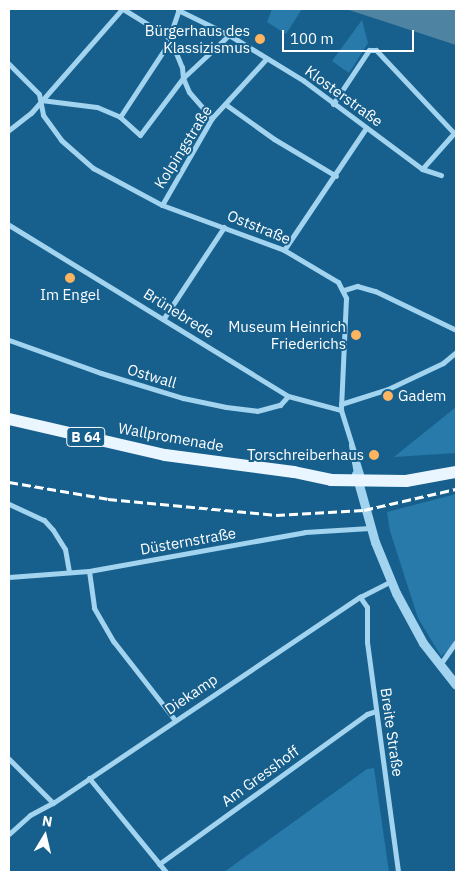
<!DOCTYPE html>
<html>
<head>
<meta charset="utf-8">
<style>
	body { margin:0 }
	#map { position:relative; width:465px; height:881px; overflow:hidden; background:#17608d; font-family:"IBM Plex Sans",sans-serif }
	div>[style] { position:absolute }
	[style*='--x'] { left:calc(var(--x)*1px); top:calc(var(--y)*1px); width:calc(var(--w)*1px); rotate:calc(var(--a)*1deg) }
	.green>* { inset:0; background:#277aaa }
	.water>* { inset:0; background:#4e83a2 }
	.minor>* { height:5px; margin:-2.5px; padding:0 2.5px; transform-origin:2.5px; border-radius:2.5px; background:#a2d3ef }
	.tertiary>* { height:9px; margin:-4.5px; padding:0 4.5px; transform-origin:4.5px; border-radius:4.5px; background:#a2d3ef }
	.primary>* { height:12px; margin:-6px; padding:0 6px; transform-origin:6px; border-radius:6px; background:#eaf6ff }
	.rail>* { height:2.5px; margin-top:-1.25px; transform-origin:0; background:repeating-linear-gradient(90deg,#fff 0 9px,transparent 0 13px) }
	.dots>* { width:14px; height:14px; translate:-50% -50%; box-sizing:border-box; border:2px solid #17608d; border-radius:50% }
	span { translate:-50% -50%; white-space:nowrap; text-align:center; line-height:1.15; -webkit-text-stroke:4px #17608d; paint-order:stroke }
	.shield-label span { padding:1px 4px; background:#17608d; border:1px solid; border-radius:4px; -webkit-text-stroke-width:0 }
	.shield-label { font-size:14px; color:#fff; font-weight:700 }
	.poi-label { font-size:15px; color:#fff }
	.right { translate:-100% -50%; text-align:right }
	.left { translate:0 -50%; text-align:left }
	.street-label { font-size:15px; color:#fff }
	.frame { position:absolute; inset:0; border:10px solid #fff; pointer-events:none }
	.north { position:absolute; left:20px; top:811px; width:50px; height:50px; -webkit-text-stroke:4px #17608d; paint-order:stroke; rotate:9deg; font-size:14px; font-weight:700; line-height:20px; text-align:center; color:#fff }
	.north::after { content:''; display:block; margin:auto; width:18px; height:22px; background:#fff; clip-path:polygon(50% 0,100% 100%,50% 72%,0 100%) }
	.scale { position:absolute; left:282px; top:30px; width:132px; height:22px; box-sizing:border-box; border:2px solid #fff; border-top:0; padding-left:6px; font-size:15px; line-height:18px; white-space:nowrap; color:#fff; -webkit-text-stroke:4px #17608d; paint-order:stroke }
</style>
</head>
<body>
<div id="map">
	<div class="green">
		<i style="clip-path:polygon(272px 9px,302px 9px,286px 34px,267px 22px)"></i>
		<i style="clip-path:polygon(362px 20px,368px 43px,349px 73px,332px 61px)"></i>
		<i style="clip-path:polygon(456px 407px,456px 453px,394px 457px)"></i>
		<i style="clip-path:polygon(456px 494px,456px 636px,451px 649px,441px 656px,418px 618px,390px 531px,387px 512px)"></i>
		<i style="clip-path:polygon(374px 768px,389px 872px,224px 872px,367px 769px)"></i>
	</div>
	<div class="water">
		<i style="clip-path:polygon(346px 9px,452px 9px,456px 10px,456px 45px)"></i>
	</div>
	<div class="minor">
		<i style="--x:123;--y:9;--w:55;--a:31.7"></i>
		<i style="--x:178;--y:10;--w:57;--a:26.1"></i>
		<i style="--x:229;--y:35;--w:88;--a:31.5"></i>
		<i style="--x:304;--y:81;--w:147;--a:36.7"></i>
		<i style="--x:422;--y:169;--w:20;--a:18"></i>
		<i style="--x:170;--y:38;--w:31;--a:68"></i>
		<i style="--x:182;--y:67;--w:11;--a:85"></i>
		<i style="--x:183;--y:78;--w:63;--a:-43.1"></i>
		<i style="--x:9;--y:64;--w:42;--a:45"></i>
		<i style="--x:39;--y:94;--w:21;--a:79"></i>
		<i style="--x:43;--y:115;--w:31;--a:54"></i>
		<i style="--x:61;--y:140;--w:43;--a:41.2"></i>
		<i style="--x:93;--y:168;--w:78;--a:28.2"></i>
		<i style="--x:162;--y:205;--w:130;--a:20.2"></i>
		<i style="--x:284;--y:250;--w:63;--a:30.7"></i>
		<i style="--x:338;--y:282;--w:18;--a:63"></i>
		<i style="--x:346;--y:298;--w:112;--a:92.6"></i>
		<i style="--x:341;--y:410;--w:67;--a:72.6"></i>
		<i style="--x:41;--y:100;--w:56;--a:7.1"></i>
		<i style="--x:97;--y:107;--w:25;--a:23"></i>
		<i style="--x:120;--y:117;--w:84;--a:-56.7"></i>
		<i style="--x:166;--y:47;--w:40;--a:-71.1"></i>
		<i style="--x:225;--y:104;--w:60;--a:35.5"></i>
		<i style="--x:274;--y:139;--w:72;--a:30.8"></i>
		<i style="--x:333;--y:104;--w:65;--a:-56.3"></i>
		<i style="--x:369;--y:50;--w:7;--a:0"></i>
		<i style="--x:376;--y:50;--w:114;--a:46.8"></i>
		<i style="--x:454;--y:133;--w:48;--a:131.6"></i>
		<i style="--x:120;--y:117;--w:27;--a:42"></i>
		<i style="--x:140;--y:135;--w:71;--a:-53"></i>
		<i style="--x:183;--y:78;--w:15;--a:67"></i>
		<i style="--x:189;--y:92;--w:35;--a:49"></i>
		<i style="--x:9;--y:130;--w:28;--a:-38"></i>
		<i style="--x:31;--y:113;--w:138;--a:-48.8"></i>
		<i style="--x:162;--y:205;--w:100;--a:-60.1"></i>
		<i style="--x:212;--y:118;--w:80;--a:-47.5"></i>
		<i style="--x:9;--y:225;--w:327;--a:31.5"></i>
		<i style="--x:288;--y:396;--w:55;--a:14.8"></i>
		<i style="--x:284;--y:250;--w:147;--a:-56.1"></i>
		<i style="--x:344;--y:290;--w:14;--a:-17"></i>
		<i style="--x:357;--y:286;--w:19;--a:16"></i>
		<i style="--x:375;--y:291;--w:90;--a:25.7"></i>
		<i style="--x:164;--y:318;--w:109;--a:-56.6"></i>
		<i style="--x:9;--y:340;--w:98;--a:19.7"></i>
		<i style="--x:101;--y:373;--w:86;--a:17"></i>
		<i style="--x:183;--y:398;--w:44;--a:11.8"></i>
		<i style="--x:226;--y:407;--w:31;--a:7"></i>
		<i style="--x:257;--y:411;--w:24;--a:-15"></i>
		<i style="--x:280;--y:405;--w:12;--a:-48"></i>
		<i style="--x:341;--y:404;--w:49;--a:-17.7"></i>
		<i style="--x:388;--y:389;--w:61;--a:-25.3"></i>
		<i style="--x:443;--y:363;--w:17;--a:-40"></i>
		<i style="--x:351;--y:445;--w:29;--a:80"></i>
		<i style="--x:9;--y:504;--w:38;--a:25"></i>
		<i style="--x:44;--y:520;--w:13;--a:48"></i>
		<i style="--x:53;--y:530;--w:22;--a:58"></i>
		<i style="--x:65;--y:549;--w:23;--a:80"></i>
		<i style="--x:89;--y:571;--w:37;--a:82"></i>
		<i style="--x:94;--y:608;--w:39;--a:60"></i>
		<i style="--x:114;--y:642;--w:99;--a:52"></i>
		<i style="--x:9;--y:577;--w:80;--a:-4.3"></i>
		<i style="--x:89;--y:571;--w:219;--a:-10.2"></i>
		<i style="--x:305;--y:532;--w:65;--a:-3.5"></i>
		<i style="--x:360;--y:597;--w:12;--a:55"></i>
		<i style="--x:367;--y:607;--w:35;--a:90"></i>
		<i style="--x:367;--y:642;--w:232;--a:82.3"></i>
		<i style="--x:439;--y:666;--w:29;--a:-55"></i>
		<i style="--x:9;--y:759;--w:62;--a:45"></i>
		<i style="--x:89;--y:778;--w:122;--a:50.7"></i>
		<i style="--x:9;--y:834;--w:28;--a:-42"></i>
		<i style="--x:30;--y:815;--w:26;--a:-28"></i>
		<i style="--x:53;--y:803;--w:370;--a:-33.9"></i>
		<i style="--x:360;--y:597;--w:35;--a:-27"></i>
		<i style="--x:159;--y:864;--w:256;--a:-35.8"></i>
		<i style="--x:367;--y:714;--w:9;--a:-18"></i>
	</div>
	<div class="tertiary">
		<i style="--x:356;--y:474;--w:71;--a:74.4"></i>
		<i style="--x:375;--y:542;--w:55;--a:67.6"></i>
		<i style="--x:396;--y:593;--w:57;--a:61.6"></i>
		<i style="--x:423;--y:643;--w:53;--a:51.8"></i>
	</div>
	<div class="primary">
		<i style="--x:9;--y:419;--w:160;--a:13"></i>
		<i style="--x:165;--y:455;--w:130;--a:7.5"></i>
		<i style="--x:294;--y:472;--w:38;--a:12"></i>
		<i style="--x:331;--y:480;--w:75;--a:0.8"></i>
		<i style="--x:406;--y:481;--w:51;--a:-10.2"></i>
	</div>
	<div class="rail">
		<i style="--x:9;--y:482;--w:100;--a:9.7"></i>
		<i style="--x:108;--y:499;--w:169;--a:5.4"></i>
		<i style="--x:276;--y:515;--w:88;--a:-3.3"></i>
		<i style="--x:364;--y:510;--w:94;--a:-12.9"></i>
	</div>
	<div class="dots">
		<i style="left:260px;top:39px;background:#ffb460"></i>
		<i style="left:70px;top:278px;background:#ffb460"></i>
		<i style="left:356px;top:335px;background:#ffb460"></i>
		<i style="left:388px;top:396px;background:#ffb460"></i>
		<i style="left:374px;top:455px;background:#ffb460"></i>
	</div>
	<div class="shield-label">
		<span style="left:86px;top:437px">B 64</span>
	</div>
	<div class="poi-label">
		<span class="right" style="left:250px;top:39px">Bürgerhaus des<br>Klassizismus</span>
		<span style="left:70px;top:295px">Im Engel</span>
		<span class="right" style="left:346px;top:335px">Museum Heinrich<br>Friederichs</span>
		<span class="left" style="left:398px;top:396px">Gadem</span>
		<span class="right" style="left:364px;top:455px">Torschreiberhaus</span>
	</div>
	<div class="street-label">
		<span style="left:344px;top:96px;rotate:36deg">Klosterstraße</span>
		<span style="left:183px;top:147px;rotate:-58deg">Kolpingstraße</span>
		<span style="left:259px;top:227px;rotate:22deg">Oststraße</span>
		<span style="left:179px;top:313px;rotate:32deg">Brünebrede</span>
		<span style="left:152px;top:376px;rotate:17deg">Ostwall</span>
		<span style="left:171px;top:437px;rotate:10deg">Wallpromenade</span>
		<span style="left:188px;top:541px;rotate:-10deg">Düsternstraße</span>
		<span style="left:191px;top:694px;rotate:-34deg">Diekamp</span>
		<span style="left:392px;top:732px;rotate:82deg">Breite Straße</span>
		<span style="left:260px;top:776px;rotate:-36deg">Am Gresshoff</span>
	</div>
	<div class="frame"></div>
	<div class="north">N</div>
	<div class="scale">100 m</div>
</div>
</body>
</html>
